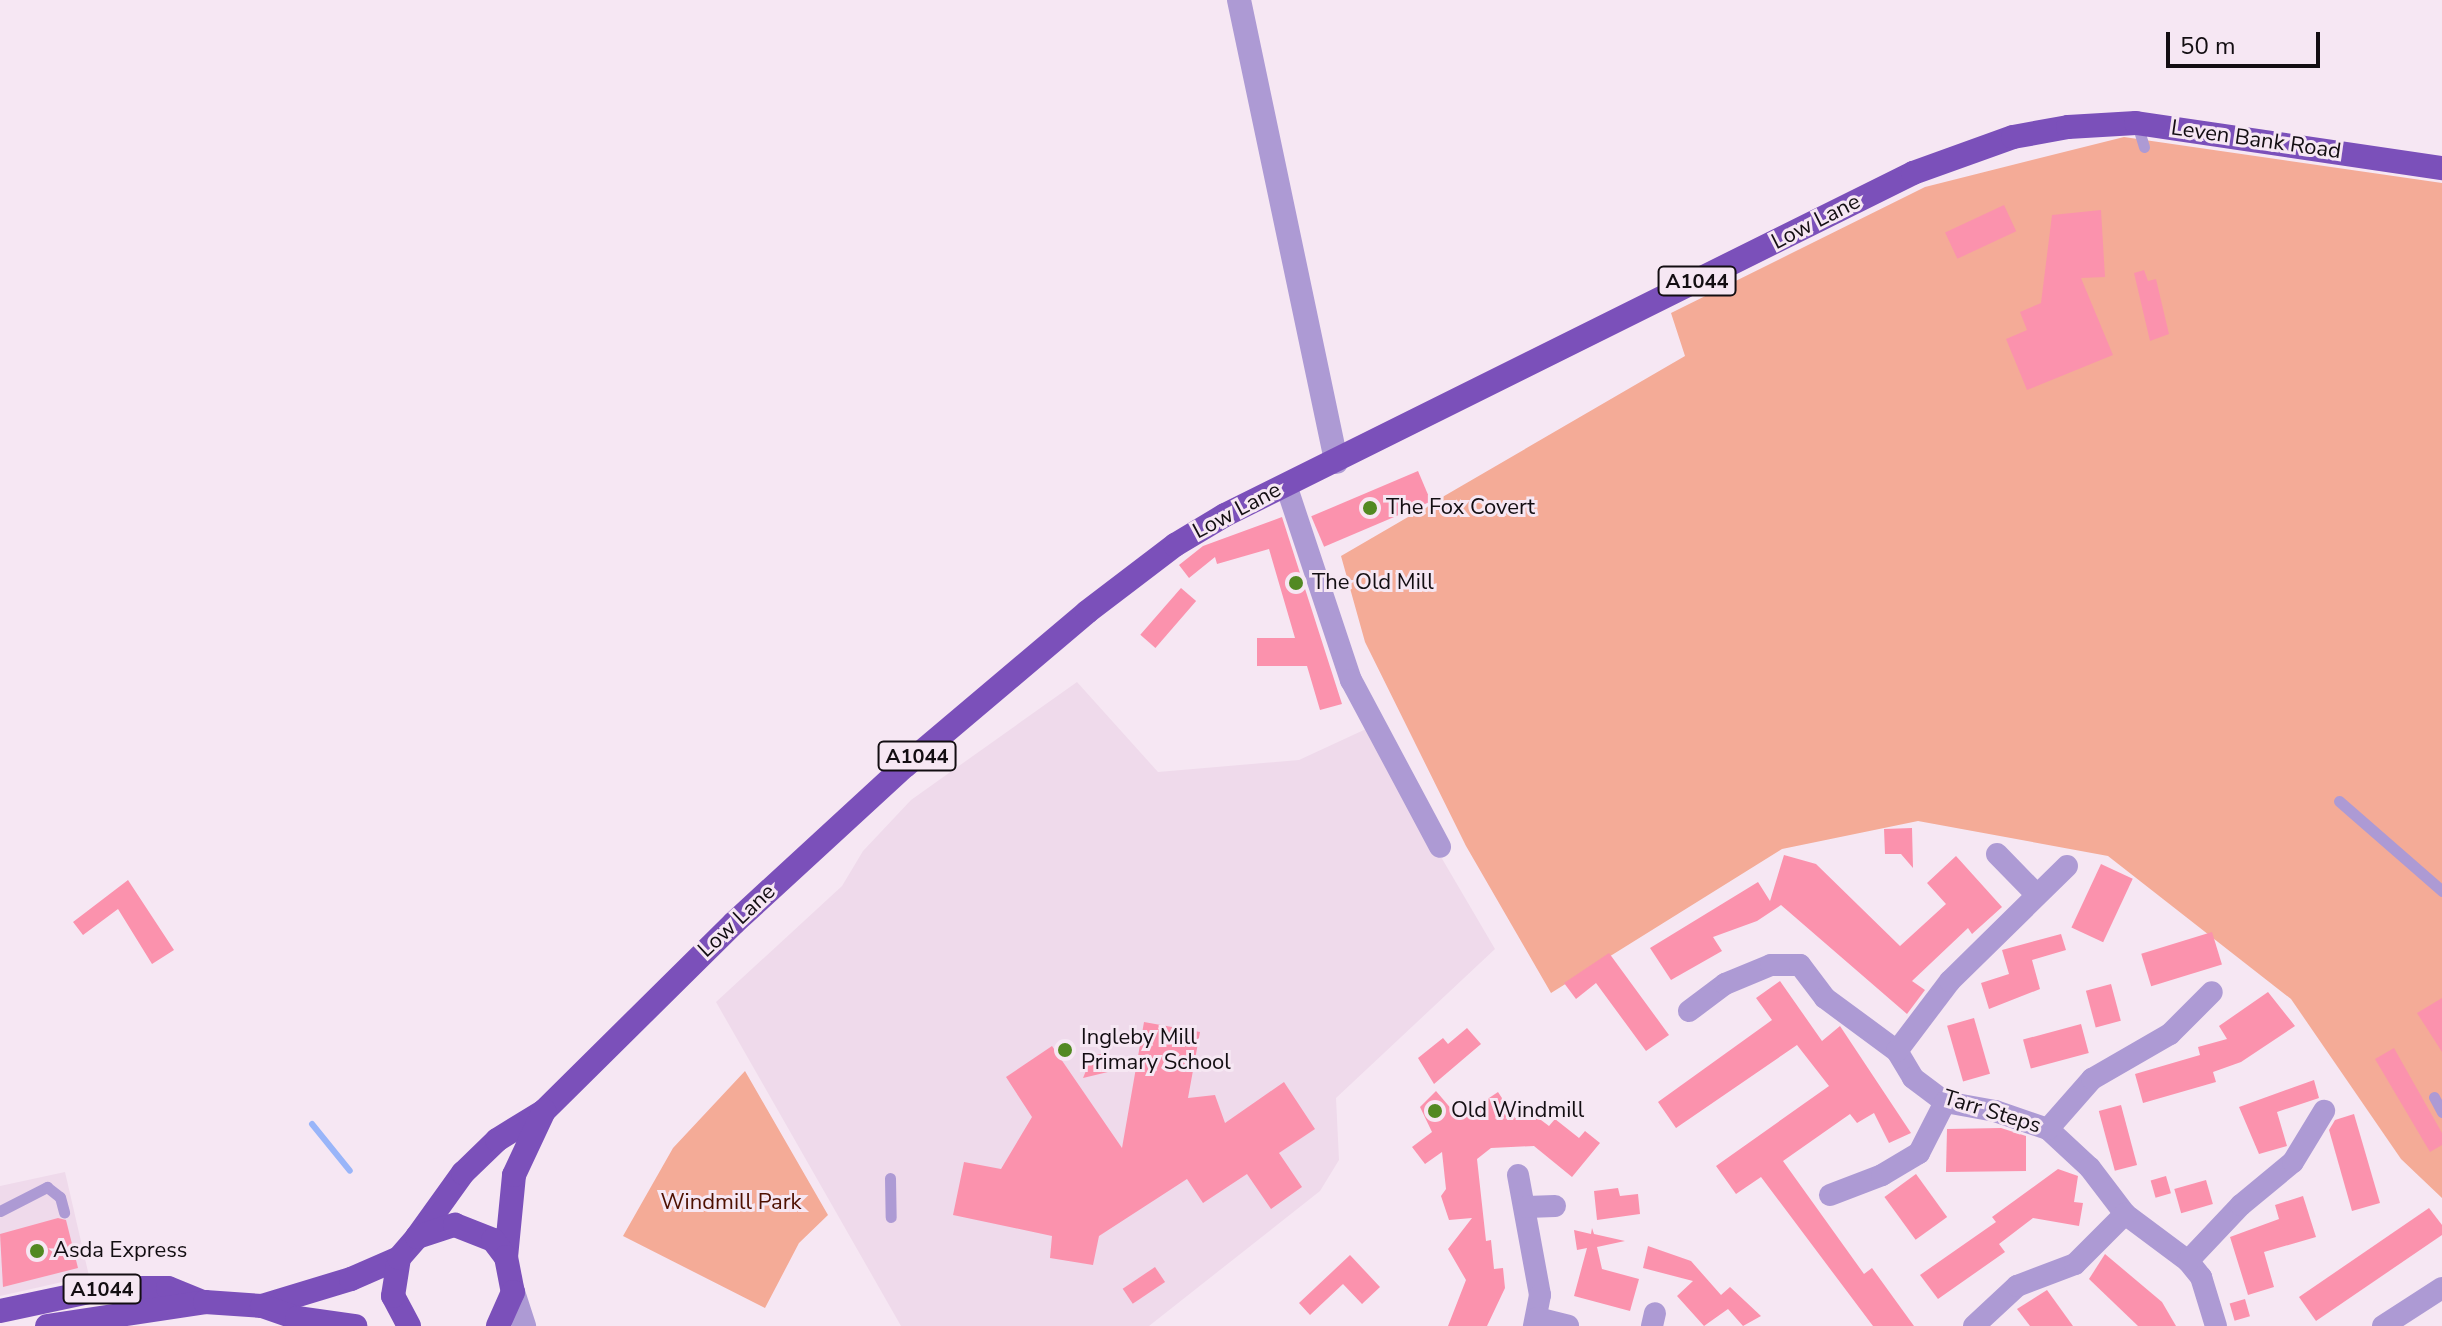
<!DOCTYPE html>
<html>
<head>
<meta charset="utf-8">
<style>
	body { margin:0 }
	#map { position:relative; width:2442px; height:1326px; overflow:hidden; background:#f6e7f3; font-family:"Nunito Sans",sans-serif }
	div>[style] { position:absolute }
	[style*='--x'] { left:calc(var(--x)*1px); top:calc(var(--y)*1px); width:calc(var(--w)*1px); rotate:calc(var(--a)*1deg) }
	.built>* { inset:0; background:#efdaeb }
	.green>* { inset:0; background:#f4ab97 }
	.stream>* { height:6px; margin:-3px; padding:0 3px; transform-origin:3px; border-radius:3px; background:#99b5f9 }
	.building>* { inset:0; background:#fb92ad; transform-origin:0 0 }
	.service>* { height:11px; margin:-5.5px; padding:0 5.5px; transform-origin:5.5px; border-radius:5.5px; background:#ad9ad4 }
	.minor>* { height:22px; margin:-11px; padding:0 11px; transform-origin:11px; border-radius:11px; background:#ad9ad4 }
	.tertiary>* { height:24px; margin:-12px; padding:0 12px; transform-origin:12px; border-radius:12px; background:#ad9ad4 }
	.primary>* { height:24px; margin:-12px; padding:0 12px; transform-origin:12px; border-radius:12px; background:#7b50ba }
	.dots>* { width:22px; height:22px; translate:-50% -50%; box-sizing:border-box; border:4px solid #f6e7f3; border-radius:50% }
	span { translate:-50% -50%; white-space:nowrap; text-align:center; line-height:1.15; -webkit-text-stroke:6px #f6e7f3; paint-order:stroke }
	.shield-label span { padding:2px 6px; background:#f6e7f3; border:2px solid; border-radius:6px; -webkit-text-stroke-width:0 }
	.shield-label { font-size:20px; color:#130e12; font-weight:700 }
	.street-label { font-size:22px; color:#130e12 }
	.poi-label { font-size:22px; color:#130e12 }
	.left { translate:0 -50%; text-align:left }
	.park-label { font-size:22px; color:#4e1000 }
	.scale { position:absolute; left:2166px; top:32px; width:154px; height:36px; box-sizing:border-box; border:4px solid #130e12; border-top:0; padding-left:10px; font-size:24px; line-height:28px; white-space:nowrap; color:#130e12; -webkit-text-stroke:6px #f6e7f3; paint-order:stroke }
</style>
</head>
<body>
<div id="map">
	<div class="built">
		<i style="clip-path:polygon(1077px 682px,1158px 772px,1299px 760px,1366px 729px,1495px 949px,1336px 1098px,1339px 1160px,1320px 1191px,1149px 1326px,901px 1326px,716px 1002px,842px 886px,863px 851px,911px 800px)"></i>
		<i style="clip-path:polygon(65px 1172px,89px 1276px,0 1296px,0 1186px)"></i>
	</div>
	<div class="green">
		<i style="clip-path:polygon(2124px 137px,2442px 183px,2442px 1198px,2401px 1159px,2291px 999px,2108px 856px,1918px 821px,1782px 849px,1551px 993px,1466px 846px,1365px 642px,1341px 556px,1685px 356px,1671px 313px,1925px 187px)"></i>
		<i style="clip-path:polygon(745px 1071px,828px 1215px,799px 1243px,765px 1308px,623px 1236px,673px 1148px)"></i>
	</div>
	<div class="stream">
		<i style="--x:312;--y:1124;--w:60;--a:51"></i>
	</div>
	<div class="building">
		<i style="left:2004px;top:205px;width:29px;height:65px;rotate:65deg"></i>
		<i style="clip-path:polygon(2101px 210px,2105px 277px,2081px 278px,2113px 355px,2027px 390px,2006px 339px,2027px 330px,2020px 312px,2041px 303px,2052px 215px)"></i>
		<i style="clip-path:polygon(2144px 270px,2148px 281px,2156px 279px,2169px 334px,2150px 341px,2134px 273px)"></i>
		<i style="left:1418px;top:471px;width:33px;height:116px;rotate:67deg"></i>
		<i style="clip-path:polygon(1282px 517px,1342px 704px,1320px 710px,1307px 666px,1257px 666px,1257px 638px,1295px 638px,1269px 549px,1217px 564px,1215px 557px,1189px 578px,1179px 565px,1203px 546px)"></i>
		<i style="left:1181px;top:588px;width:20px;height:62px;rotate:41deg"></i>
		<i style="clip-path:polygon(1912px 828px,1913px 868px,1901px 854px,1885px 854px,1884px 829px)"></i>
		<i style="clip-path:polygon(1784px 855px,1816px 864px,1900px 946px,1946px 904px,1927px 883px,1956px 856px,2002px 907px,1972px 934px,1968px 928px,1912px 981px,1925px 990px,1907px 1014px,1781px 905px,1757px 921px,1713px 937px,1722px 951px,1671px 980px,1650px 948px,1758px 882px,1770px 901px)"></i>
		<i style="left:2101px;top:864px;width:35px;height:70px;rotate:25deg"></i>
		<i style="clip-path:polygon(128px 880px,174px 950px,152px 964px,118px 909px,83px 935px,73px 922px)"></i>
		<i style="left:2212px;top:932px;width:34px;height:74px;rotate:73deg"></i>
		<i style="clip-path:polygon(2061px 934px,2066px 950px,2032px 960px,2040px 989px,1989px 1009px,1981px 983px,2009px 974px,2002px 950px)"></i>
		<i style="clip-path:polygon(1609px 953px,1669px 1035px,1646px 1051px,1596px 983px,1576px 999px,1564px 983px)"></i>
		<i style="clip-path:polygon(1780px 981px,1822px 1041px,1840px 1026px,1911px 1133px,1889px 1143px,1874px 1113px,1857px 1123px,1850px 1114px,1783px 1161px,1864px 1274px,1872px 1268px,1914px 1326px,1873px 1326px,1761px 1177px,1736px 1194px,1716px 1166px,1829px 1086px,1797px 1045px,1676px 1128px,1658px 1102px,1772px 1020px,1756px 998px)"></i>
		<i style="left:2111px;top:984px;width:38px;height:26px;rotate:75deg"></i>
		<i style="clip-path:polygon(2268px 992px,2295px 1026px,2241px 1062px,2213px 1072px,2216px 1082px,2143px 1103px,2135px 1074px,2200px 1055px,2198px 1047px,2227px 1039px,2219px 1026px)"></i>
		<i style="clip-path:polygon(2442px 998px,2442px 1052px,2417px 1013px)"></i>
		<i style="left:1974px;top:1018px;width:58px;height:28px;rotate:74deg"></i>
		<i style="clip-path:polygon(1144px 1022px,1200px 1032px,1188px 1098px,1215px 1095px,1225px 1123px,1284px 1082px,1315px 1129px,1279px 1153px,1302px 1187px,1271px 1209px,1247px 1174px,1203px 1203px,1187px 1179px,1099px 1236px,1093px 1265px,1050px 1258px,1052px 1236px,953px 1215px,964px 1162px,1001px 1169px,1032px 1117px,1006px 1077px,1052px 1046px,1122px 1148px)"></i>
		<i style="left:2081px;top:1024px;width:30px;height:60px;rotate:75deg"></i>
		<i style="clip-path:polygon(1467px 1028px,1481px 1044px,1434px 1084px,1418px 1058px,1443px 1038px,1448px 1044px)"></i>
		<i style="clip-path:polygon(2394px 1048px,2442px 1133px,2442px 1145px,2430px 1152px,2375px 1059px)"></i>
		<i style="clip-path:polygon(1101px 1054px,1108px 1057px,1112px 1071px,1083px 1078px,1092px 1056px)"></i>
		<i style="clip-path:polygon(2314px 1080px,2319px 1098px,2277px 1112px,2287px 1146px,2259px 1154px,2239px 1107px)"></i>
		<i style="clip-path:polygon(1436px 1091px,1459px 1118px,1498px 1092px,1515px 1118px,1537px 1117px,1549px 1126px,1555px 1119px,1579px 1138px,1585px 1131px,1600px 1143px,1572px 1177px,1534px 1146px,1491px 1148px,1477px 1159px,1486px 1241px,1491px 1240px,1494px 1269px,1503px 1268px,1505px 1288px,1487px 1326px,1448px 1326px,1466px 1280px,1448px 1249px,1472px 1218px,1449px 1220px,1441px 1196px,1446px 1189px,1442px 1152px,1425px 1164px,1412px 1147px,1432px 1132px,1420px 1107px)"></i>
		<i style="left:2121px;top:1105px;width:62px;height:23px;rotate:75deg"></i>
		<i style="clip-path:polygon(2354px 1114px,2380px 1203px,2352px 1211px,2329px 1130px,2335px 1120px)"></i>
		<i style="clip-path:polygon(2001px 1128px,2026px 1136px,2026px 1171px,1946px 1172px,1947px 1129px)"></i>
		<i style="clip-path:polygon(2058px 1169px,2078px 1176px,2074px 1202px,2083px 1203px,2079px 1226px,2033px 1218px,1999px 1244px,2005px 1252px,1938px 1299px,1920px 1275px,1996px 1222px,1992px 1217px)"></i>
		<i style="left:1916px;top:1174px;width:53px;height:39px;rotate:54deg"></i>
		<i style="left:2166px;top:1176px;width:18px;height:16px;rotate:74deg"></i>
		<i style="left:2206px;top:1180px;width:25px;height:33px;rotate:74deg"></i>
		<i style="clip-path:polygon(1618px 1188px,1620px 1196px,1638px 1194px,1640px 1214px,1597px 1220px,1594px 1191px)"></i>
		<i style="clip-path:polygon(2303px 1196px,2316px 1237px,2264px 1252px,2274px 1287px,2248px 1295px,2230px 1237px,2279px 1219px,2275px 1205px)"></i>
		<i style="clip-path:polygon(2429px 1208px,2442px 1225px,2442px 1235px,2316px 1321px,2299px 1297px)"></i>
		<i style="clip-path:polygon(58px 1218px,66px 1220px,78px 1268px,3px 1287px,0 1234px)"></i>
		<i style="clip-path:polygon(1592px 1228px,1594px 1234px,1625px 1241px,1597px 1247px,1602px 1269px,1639px 1279px,1630px 1311px,1574px 1296px,1587px 1248px,1577px 1250px,1574px 1230px,1591px 1234px)"></i>
		<i style="clip-path:polygon(1648px 1246px,1691px 1261px,1721px 1295px,1730px 1287px,1761px 1316px,1743px 1326px,1728px 1309px,1704px 1326px,1677px 1296px,1693px 1281px,1643px 1268px)"></i>
		<i style="clip-path:polygon(2105px 1254px,2162px 1302px,2176px 1326px,2138px 1326px,2089px 1279px)"></i>
		<i style="clip-path:polygon(1350px 1255px,1380px 1287px,1362px 1304px,1343px 1284px,1310px 1315px,1299px 1303px)"></i>
		<i style="left:1155px;top:1267px;width:18px;height:39px;rotate:56deg"></i>
		<i style="clip-path:polygon(2047px 1290px,2073px 1326px,2030px 1326px,2017px 1309px)"></i>
		<i style="left:2245px;top:1299px;width:18px;height:16px;rotate:74deg"></i>
	</div>
	<div class="service">
		<i style="--x:2137;--y:124;--w:24;--a:73"></i>
		<i style="--x:2339;--y:801;--w:137;--a:41.1"></i>
		<i style="--x:2434;--y:1097;--w:17;--a:62"></i>
		<i style="--x:890;--y:1178;--w:39;--a:89"></i>
		<i style="--x:0;--y:1211;--w:53;--a:-27.1"></i>
		<i style="--x:47;--y:1187;--w:16;--a:38"></i>
		<i style="--x:60;--y:1197;--w:16;--a:75"></i>
	</div>
	<div class="minor">
		<i style="--x:1286;--y:485;--w:206;--a:71.6"></i>
		<i style="--x:1351;--y:680;--w:189;--a:61.9"></i>
		<i style="--x:1997;--y:854;--w:56;--a:45.7"></i>
		<i style="--x:1689;--y:1011;--w:45;--a:-36.9"></i>
		<i style="--x:1725;--y:984;--w:50;--a:-22.4"></i>
		<i style="--x:1771;--y:965;--w:29;--a:0"></i>
		<i style="--x:1800;--y:965;--w:41;--a:52.9"></i>
		<i style="--x:1825;--y:998;--w:89;--a:36.4"></i>
		<i style="--x:1897;--y:1051;--w:31;--a:59"></i>
		<i style="--x:1913;--y:1078;--w:40;--a:37"></i>
		<i style="--x:1945;--y:1102;--w:51;--a:10.2"></i>
		<i style="--x:1995;--y:1111;--w:56;--a:18.8"></i>
		<i style="--x:2048;--y:1129;--w:57;--a:42.9"></i>
		<i style="--x:2090;--y:1168;--w:58;--a:52.7"></i>
		<i style="--x:2125;--y:1214;--w:79;--a:36.7"></i>
		<i style="--x:2188;--y:1261;--w:21;--a:51"></i>
		<i style="--x:2201;--y:1277;--w:51;--a:73"></i>
		<i style="--x:1897;--y:1051;--w:88;--a:-52.9"></i>
		<i style="--x:1950;--y:981;--w:164;--a:-44.5"></i>
		<i style="--x:2048;--y:1129;--w:67;--a:-48.7"></i>
		<i style="--x:2092;--y:1079;--w:90;--a:-30"></i>
		<i style="--x:2170;--y:1034;--w:59;--a:-45"></i>
		<i style="--x:1518;--y:1175;--w:122;--a:79.6"></i>
		<i style="--x:1540;--y:1295;--w:32;--a:101"></i>
		<i style="--x:1830;--y:1195;--w:56;--a:-21"></i>
		<i style="--x:1882;--y:1175;--w:43;--a:-30.7"></i>
		<i style="--x:1919;--y:1153;--w:57;--a:-63"></i>
		<i style="--x:1527;--y:1207;--w:28;--a:-2"></i>
		<i style="--x:2188;--y:1261;--w:77;--a:-46.6"></i>
		<i style="--x:2241;--y:1205;--w:67;--a:-39.6"></i>
		<i style="--x:2293;--y:1162;--w:60;--a:-58.7"></i>
		<i style="--x:1537;--y:1318;--w:32;--a:14"></i>
		<i style="--x:1652;--y:1326;--w:13;--a:-77"></i>
		<i style="--x:1974;--y:1326;--w:59;--a:-42.9"></i>
		<i style="--x:2017;--y:1286;--w:62;--a:-20.8"></i>
		<i style="--x:2075;--y:1264;--w:71;--a:-45"></i>
		<i style="--x:2383;--y:1326;--w:70;--a:-32.8"></i>
	</div>
	<div class="tertiary">
		<i style="--x:1239;--y:0;--w:472;--a:78.1"></i>
		<i style="--x:513;--y:1292;--w:36;--a:72"></i>
	</div>
	<div class="primary">
		<i style="--x:417;--y:1237;--w:79;--a:-54.3"></i>
		<i style="--x:463;--y:1173;--w:47;--a:-44.1"></i>
		<i style="--x:497;--y:1140;--w:55;--a:-31.7"></i>
		<i style="--x:544;--y:1111;--w:267;--a:-44.7"></i>
		<i style="--x:734;--y:923;--w:232;--a:-42.6"></i>
		<i style="--x:905;--y:766;--w:238;--a:-40.2"></i>
		<i style="--x:1087;--y:612;--w:111;--a:-37.3"></i>
		<i style="--x:1175;--y:545;--w:58;--a:-31"></i>
		<i style="--x:1225;--y:515;--w:768;--a:-26.43"></i>
		<i style="--x:1913;--y:173;--w:106;--a:-19.8"></i>
		<i style="--x:2013;--y:137;--w:56;--a:-10.3"></i>
		<i style="--x:2068;--y:127;--w:68;--a:-3.4"></i>
		<i style="--x:2136;--y:123;--w:309;--a:8.4"></i>
		<i style="--x:506;--y:1257;--w:82;--a:-84.4"></i>
		<i style="--x:514;--y:1175;--w:71;--a:-64.9"></i>
		<i style="--x:262;--y:1306;--w:93;--a:-16.9"></i>
		<i style="--x:351;--y:1279;--w:52;--a:-23.6"></i>
		<i style="--x:0;--y:1311;--w:110;--a:-12"></i>
		<i style="--x:108;--y:1288;--w:60;--a:0"></i>
		<i style="--x:168;--y:1288;--w:35;--a:22"></i>
		<i style="--x:47;--y:1326;--w:160;--a:-8.6"></i>
		<i style="--x:205;--y:1302;--w:57;--a:4"></i>
		<i style="--x:262;--y:1306;--w:37;--a:19"></i>
		<i style="--x:297;--y:1318;--w:59;--a:7.9"></i>
		<i style="--x:409;--y:1326;--w:34;--a:-118"></i>
		<i style="--x:393;--y:1296;--w:38;--a:-81"></i>
		<i style="--x:399;--y:1258;--w:28;--a:-49"></i>
		<i style="--x:417;--y:1237;--w:40;--a:-18"></i>
		<i style="--x:455;--y:1225;--w:41;--a:21.5"></i>
		<i style="--x:493;--y:1240;--w:21;--a:53"></i>
		<i style="--x:506;--y:1257;--w:36;--a:79"></i>
		<i style="--x:513;--y:1292;--w:37;--a:114"></i>
	</div>
	<div class="dots">
		<i style="left:1370px;top:508px;background:#528922"></i>
		<i style="left:1296px;top:583px;background:#528922"></i>
		<i style="left:1065px;top:1050px;background:#528922"></i>
		<i style="left:1435px;top:1111px;background:#528922"></i>
		<i style="left:37px;top:1251px;background:#528922"></i>
	</div>
	<div class="shield-label">
		<span style="left:1697px;top:281px">A1044</span>
		<span style="left:917px;top:756px">A1044</span>
		<span style="left:102px;top:1289px">A1044</span>
	</div>
	<div class="street-label">
		<span style="left:2256px;top:140px;rotate:8deg">Leven Bank Road</span>
		<span style="left:1816px;top:222px;rotate:-27deg">Low Lane</span>
		<span style="left:1237px;top:511px;rotate:-28deg">Low Lane</span>
		<span style="left:737px;top:921px;rotate:-43deg">Low Lane</span>
		<span style="left:1992px;top:1112px;rotate:17deg">Tarr Steps</span>
	</div>
	<div class="poi-label">
		<span class="left" style="left:1386px;top:508px">The Fox Covert</span>
		<span class="left" style="left:1312px;top:583px">The Old Mill</span>
		<span class="left" style="left:1081px;top:1050px">Ingleby Mill<br>Primary School</span>
		<span class="left" style="left:1451px;top:1111px">Old Windmill</span>
		<span class="left" style="left:53px;top:1251px">Asda Express</span>
	</div>
	<div class="park-label">
		<span style="left:731px;top:1203px">Windmill Park</span>
	</div>
	<div class="scale">50 m</div>
</div>
</body>
</html>
